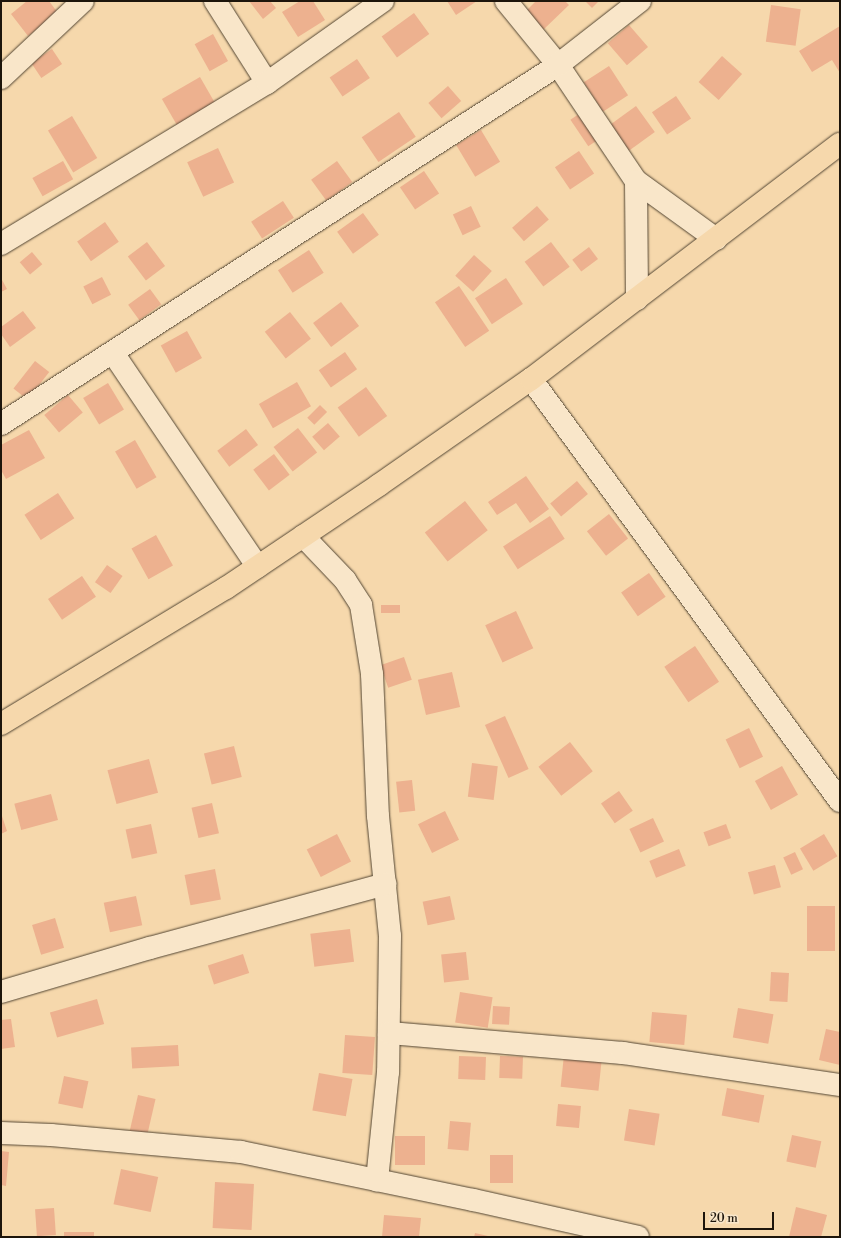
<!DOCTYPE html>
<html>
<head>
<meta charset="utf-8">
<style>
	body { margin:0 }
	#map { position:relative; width:841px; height:1238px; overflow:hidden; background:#f6d8ac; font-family:"Libre Bodoni",serif }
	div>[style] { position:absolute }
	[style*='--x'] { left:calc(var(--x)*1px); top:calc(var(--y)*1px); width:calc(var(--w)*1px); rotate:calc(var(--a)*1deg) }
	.building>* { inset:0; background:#edb18f; transform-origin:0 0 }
	.roads { filter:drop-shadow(0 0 1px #534633) drop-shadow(0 0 1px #534633) }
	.street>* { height:22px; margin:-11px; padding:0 11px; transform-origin:11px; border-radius:11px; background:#f9e6c9 }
	.primary>* { height:22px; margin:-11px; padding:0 11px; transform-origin:11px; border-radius:11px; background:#f6d8ac }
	span { translate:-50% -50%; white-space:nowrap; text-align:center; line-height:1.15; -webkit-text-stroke:3px #f9e6c9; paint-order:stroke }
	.frame { position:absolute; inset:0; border:2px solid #1d150b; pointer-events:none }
	.scale { position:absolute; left:703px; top:1212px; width:71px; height:18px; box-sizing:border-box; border:2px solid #1d150b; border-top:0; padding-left:5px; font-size:12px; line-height:14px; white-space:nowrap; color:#1d150b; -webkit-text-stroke:3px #f9e6c9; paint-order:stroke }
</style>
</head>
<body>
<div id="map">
	<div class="building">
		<i style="clip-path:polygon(27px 1px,49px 1px,58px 13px,28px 36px,11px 14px)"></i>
		<i style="clip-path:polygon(249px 1px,270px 1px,276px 8px,263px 19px)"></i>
		<i style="clip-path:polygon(300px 1px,313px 1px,325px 20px,298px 37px,282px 12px)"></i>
		<i style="clip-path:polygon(447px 1px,477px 1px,456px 15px)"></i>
		<i style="clip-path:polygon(536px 1px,565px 1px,569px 5px,543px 30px,526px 11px)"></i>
		<i style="clip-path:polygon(585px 1px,599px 1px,592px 8px)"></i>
		<i style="left:771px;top:5px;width:30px;height:37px;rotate:8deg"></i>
		<i style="left:414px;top:13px;width:26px;height:40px;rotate:54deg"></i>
		<i style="left:629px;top:25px;width:29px;height:28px;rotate:49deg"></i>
		<i style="clip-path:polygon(840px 26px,840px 73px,832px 60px,812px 72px,799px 51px)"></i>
		<i style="left:213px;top:34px;width:31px;height:21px;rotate:61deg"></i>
		<i style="left:52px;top:49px;width:18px;height:25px;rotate:56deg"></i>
		<i style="left:722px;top:56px;width:27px;height:35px;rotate:42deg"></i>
		<i style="left:357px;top:59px;width:23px;height:33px;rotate:56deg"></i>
		<i style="left:609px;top:66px;width:35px;height:30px;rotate:57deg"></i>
		<i style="left:200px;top:77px;width:34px;height:44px;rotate:60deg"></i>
		<i style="left:448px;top:86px;width:20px;height:26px;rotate:49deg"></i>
		<i style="left:676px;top:96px;width:27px;height:29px;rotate:56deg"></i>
		<i style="left:636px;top:106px;width:32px;height:32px;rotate:54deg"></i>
		<i style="left:399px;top:112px;width:30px;height:45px;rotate:56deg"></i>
		<i style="left:582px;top:112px;width:32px;height:14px;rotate:56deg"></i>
		<i style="left:72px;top:116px;width:49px;height:28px;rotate:59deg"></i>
		<i style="left:481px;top:130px;width:37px;height:29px;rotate:59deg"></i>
		<i style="left:218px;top:148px;width:38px;height:34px;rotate:65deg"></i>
		<i style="left:579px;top:151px;width:27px;height:29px;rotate:56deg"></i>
		<i style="left:63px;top:161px;width:21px;height:35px;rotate:61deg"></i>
		<i style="left:337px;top:161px;width:26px;height:32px;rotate:54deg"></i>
		<i style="left:424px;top:171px;width:27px;height:29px;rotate:56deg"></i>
		<i style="left:283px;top:201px;width:20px;height:38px;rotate:57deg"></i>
		<i style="left:471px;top:206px;width:23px;height:20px;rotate:65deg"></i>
		<i style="left:537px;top:206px;width:18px;height:33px;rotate:49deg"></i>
		<i style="left:363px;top:213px;width:27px;height:32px;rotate:54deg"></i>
		<i style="left:105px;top:222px;width:24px;height:34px;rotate:55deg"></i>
		<i style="left:147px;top:242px;width:30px;height:24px;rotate:53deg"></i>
		<i style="left:551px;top:242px;width:31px;height:33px;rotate:53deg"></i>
		<i style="left:589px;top:247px;width:15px;height:21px;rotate:53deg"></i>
		<i style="left:309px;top:250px;width:27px;height:37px;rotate:57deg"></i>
		<i style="left:32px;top:252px;width:16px;height:16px;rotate:50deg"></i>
		<i style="left:474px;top:255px;width:24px;height:28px;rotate:42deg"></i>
		<i style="left:102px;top:277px;width:20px;height:21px;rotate:63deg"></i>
		<i style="clip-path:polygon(1px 278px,7px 289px,1px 292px)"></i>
		<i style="left:506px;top:278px;width:31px;height:37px;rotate:57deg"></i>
		<i style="left:459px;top:286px;width:54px;height:29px;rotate:56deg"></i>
		<i style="left:150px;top:289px;width:19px;height:27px;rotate:54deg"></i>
		<i style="left:341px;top:302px;width:30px;height:35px;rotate:53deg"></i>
		<i style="clip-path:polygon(23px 311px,36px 328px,10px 347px,1px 334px,1px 327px)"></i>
		<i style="left:290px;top:312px;width:34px;height:32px;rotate:52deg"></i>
		<i style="left:187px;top:331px;width:31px;height:30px;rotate:61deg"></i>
		<i style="left:345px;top:352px;width:21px;height:32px;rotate:55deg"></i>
		<i style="left:35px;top:361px;width:18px;height:35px;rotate:38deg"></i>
		<i style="left:297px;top:382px;width:28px;height:44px;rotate:60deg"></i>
		<i style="left:108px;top:383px;width:31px;height:29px;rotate:59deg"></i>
		<i style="left:366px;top:387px;width:36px;height:35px;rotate:54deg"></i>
		<i style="left:68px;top:395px;width:23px;height:31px;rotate:50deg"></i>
		<i style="left:320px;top:405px;width:10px;height:18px;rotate:45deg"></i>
		<i style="left:328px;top:423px;width:18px;height:21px;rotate:49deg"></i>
		<i style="left:298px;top:428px;width:31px;height:31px;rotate:52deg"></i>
		<i style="left:246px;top:429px;width:20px;height:36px;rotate:53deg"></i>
		<i style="clip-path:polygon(29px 430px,45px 458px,6px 479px,1px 470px,1px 445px)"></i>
		<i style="left:135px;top:440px;width:43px;height:23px;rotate:60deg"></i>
		<i style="left:274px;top:454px;width:26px;height:26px;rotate:53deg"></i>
		<i style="clip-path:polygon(526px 476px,549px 509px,530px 523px,516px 503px,497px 515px,488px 502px)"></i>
		<i style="left:577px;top:481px;width:17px;height:35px;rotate:50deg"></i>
		<i style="left:58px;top:493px;width:30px;height:40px;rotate:57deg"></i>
		<i style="left:465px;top:501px;width:37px;height:51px;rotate:52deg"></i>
		<i style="left:609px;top:514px;width:31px;height:28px;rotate:52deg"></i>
		<i style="left:550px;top:516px;width:27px;height:56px;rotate:57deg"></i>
		<i style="left:156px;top:535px;width:35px;height:28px;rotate:61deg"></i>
		<i style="left:107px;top:565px;width:19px;height:21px;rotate:35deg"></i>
		<i style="left:649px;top:573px;width:29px;height:34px;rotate:55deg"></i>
		<i style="left:82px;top:576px;width:25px;height:41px;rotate:56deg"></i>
		<i style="left:400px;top:605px;width:8px;height:19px;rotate:90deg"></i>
		<i style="left:516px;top:611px;width:41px;height:34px;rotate:65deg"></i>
		<i style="left:695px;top:646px;width:43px;height:37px;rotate:56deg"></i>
		<i style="left:404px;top:657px;width:24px;height:25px;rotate:71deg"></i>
		<i style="left:452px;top:672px;width:36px;height:35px;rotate:77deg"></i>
		<i style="left:505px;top:716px;width:58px;height:22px;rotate:66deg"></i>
		<i style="left:749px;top:728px;width:32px;height:26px;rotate:64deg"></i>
		<i style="left:570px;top:742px;width:37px;height:40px;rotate:52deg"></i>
		<i style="left:234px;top:746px;width:32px;height:31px;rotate:76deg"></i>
		<i style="left:149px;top:759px;width:35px;height:43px;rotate:75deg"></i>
		<i style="left:472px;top:763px;width:26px;height:34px;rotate:7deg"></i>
		<i style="left:782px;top:766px;width:33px;height:31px;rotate:61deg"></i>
		<i style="left:412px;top:780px;width:31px;height:16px;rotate:84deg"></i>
		<i style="left:619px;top:791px;width:24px;height:22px;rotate:55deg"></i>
		<i style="left:51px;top:794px;width:27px;height:38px;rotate:75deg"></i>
		<i style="left:212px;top:803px;width:31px;height:21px;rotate:77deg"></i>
		<i style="left:445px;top:811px;width:32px;height:30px;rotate:64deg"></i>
		<i style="clip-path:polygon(1px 813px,7px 831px,1px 834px)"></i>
		<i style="left:653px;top:818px;width:26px;height:26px;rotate:65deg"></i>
		<i style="left:151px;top:824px;width:30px;height:26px;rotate:78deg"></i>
		<i style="left:726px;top:824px;width:15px;height:24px;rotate:70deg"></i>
		<i style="left:337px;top:834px;width:31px;height:34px;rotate:63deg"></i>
		<i style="left:824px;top:834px;width:26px;height:28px;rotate:59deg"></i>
		<i style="left:679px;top:849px;width:18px;height:32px;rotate:68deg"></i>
		<i style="left:795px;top:852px;width:19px;height:13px;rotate:65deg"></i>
		<i style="left:775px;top:865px;width:23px;height:28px;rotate:75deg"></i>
		<i style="left:215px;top:869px;width:31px;height:31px;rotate:79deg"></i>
		<i style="left:136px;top:896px;width:30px;height:33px;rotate:78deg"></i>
		<i style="left:450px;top:896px;width:24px;height:28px;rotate:78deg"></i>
		<i style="left:807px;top:906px;width:28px;height:45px"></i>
		<i style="left:55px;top:918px;width:31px;height:24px;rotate:73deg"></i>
		<i style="left:350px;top:929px;width:33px;height:40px;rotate:83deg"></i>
		<i style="left:466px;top:952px;width:28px;height:25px;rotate:84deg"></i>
		<i style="left:243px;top:954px;width:20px;height:37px;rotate:72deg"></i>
		<i style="left:771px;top:972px;width:18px;height:29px;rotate:3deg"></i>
		<i style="left:460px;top:992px;width:33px;height:31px;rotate:9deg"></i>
		<i style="left:97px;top:999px;width:26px;height:49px;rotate:74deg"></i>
		<i style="left:493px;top:1006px;width:17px;height:18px;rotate:3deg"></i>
		<i style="left:738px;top:1008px;width:36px;height:30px;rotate:10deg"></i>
		<i style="left:652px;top:1012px;width:35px;height:30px;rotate:5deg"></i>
		<i style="clip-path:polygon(11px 1019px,15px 1047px,1px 1049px,1px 1020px)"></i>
		<i style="clip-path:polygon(826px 1029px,840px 1032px,840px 1065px,819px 1060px)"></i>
		<i style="left:345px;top:1035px;width:30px;height:38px;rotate:4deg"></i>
		<i style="left:178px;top:1045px;width:21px;height:47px;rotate:87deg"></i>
		<i style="left:564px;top:1055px;width:38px;height:32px;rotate:6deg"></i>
		<i style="left:459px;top:1056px;width:27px;height:23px;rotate:2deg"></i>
		<i style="left:500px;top:1056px;width:23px;height:22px;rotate:2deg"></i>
		<i style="left:319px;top:1073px;width:34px;height:38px;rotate:10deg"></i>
		<i style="left:64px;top:1076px;width:25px;height:28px;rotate:12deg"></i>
		<i style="left:727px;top:1088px;width:38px;height:28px;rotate:11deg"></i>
		<i style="left:138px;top:1095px;width:18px;height:38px;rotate:13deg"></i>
		<i style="left:558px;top:1104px;width:23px;height:22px;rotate:5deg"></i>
		<i style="left:629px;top:1109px;width:31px;height:32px;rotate:9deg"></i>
		<i style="left:450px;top:1121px;width:21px;height:28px;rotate:5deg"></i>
		<i style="left:792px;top:1135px;width:30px;height:27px;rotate:12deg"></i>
		<i style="left:395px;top:1136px;width:30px;height:29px"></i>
		<i style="clip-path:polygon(1px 1151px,9px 1152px,6px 1186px,1px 1185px)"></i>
		<i style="left:490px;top:1155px;width:23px;height:28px"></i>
		<i style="left:121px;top:1169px;width:38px;height:36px;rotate:12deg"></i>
		<i style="left:215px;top:1182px;width:39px;height:46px;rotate:3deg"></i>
		<i style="clip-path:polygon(796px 1207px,827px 1215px,821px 1237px,789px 1237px)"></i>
		<i style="left:54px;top:1208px;width:27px;height:19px;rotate:86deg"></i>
		<i style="clip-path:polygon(384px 1215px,421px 1218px,419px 1237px,382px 1237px)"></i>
		<i style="left:64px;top:1232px;width:30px;height:5px"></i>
		<i style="clip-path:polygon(475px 1233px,488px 1236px,488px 1237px,474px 1237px)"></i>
	</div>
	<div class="roads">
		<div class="street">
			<i style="--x:215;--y:1;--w:97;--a:57.6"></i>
			<i style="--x:506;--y:1;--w:82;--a:50.9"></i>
			<i style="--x:558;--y:65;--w:140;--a:56.1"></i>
			<i style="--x:636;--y:181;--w:99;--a:35.9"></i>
			<i style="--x:1;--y:78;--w:112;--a:-43.2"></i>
			<i style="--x:636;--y:181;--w:118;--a:89.5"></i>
			<i style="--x:1;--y:244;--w:311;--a:-31.2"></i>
			<i style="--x:267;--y:83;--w:142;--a:-35.3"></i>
			<i style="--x:113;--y:353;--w:258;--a:55.9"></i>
			<i style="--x:531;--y:379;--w:523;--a:53.79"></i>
			<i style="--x:1;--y:424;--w:663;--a:-32.8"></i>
			<i style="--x:558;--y:65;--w:104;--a:-38"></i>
			<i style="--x:303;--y:536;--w:61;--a:46.3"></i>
			<i style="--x:345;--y:580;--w:30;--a:57"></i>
			<i style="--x:361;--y:605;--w:70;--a:80.9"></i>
			<i style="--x:372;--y:674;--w:142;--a:87.6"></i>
			<i style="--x:378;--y:816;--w:121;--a:84.3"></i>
			<i style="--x:390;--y:936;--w:136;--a:90.8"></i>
			<i style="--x:388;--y:1072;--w:109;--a:95.8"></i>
			<i style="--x:1;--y:992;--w:155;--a:-16.5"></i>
			<i style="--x:150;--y:948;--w:244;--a:-15.2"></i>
			<i style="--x:389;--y:1033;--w:235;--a:4.9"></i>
			<i style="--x:623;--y:1053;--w:219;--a:8.4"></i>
			<i style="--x:1;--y:1133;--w:50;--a:2.3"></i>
			<i style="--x:51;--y:1135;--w:191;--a:5.1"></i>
			<i style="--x:241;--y:1152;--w:237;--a:11.7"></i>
			<i style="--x:473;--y:1200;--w:169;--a:12.6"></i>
		</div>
		<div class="primary">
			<i style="--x:1;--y:724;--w:263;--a:-31.2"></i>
			<i style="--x:226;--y:588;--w:184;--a:-33.9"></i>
			<i style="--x:379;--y:485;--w:185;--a:-34.9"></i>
			<i style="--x:531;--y:379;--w:388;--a:-37.3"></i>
		</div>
	</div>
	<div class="frame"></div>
	<div class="scale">20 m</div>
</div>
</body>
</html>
